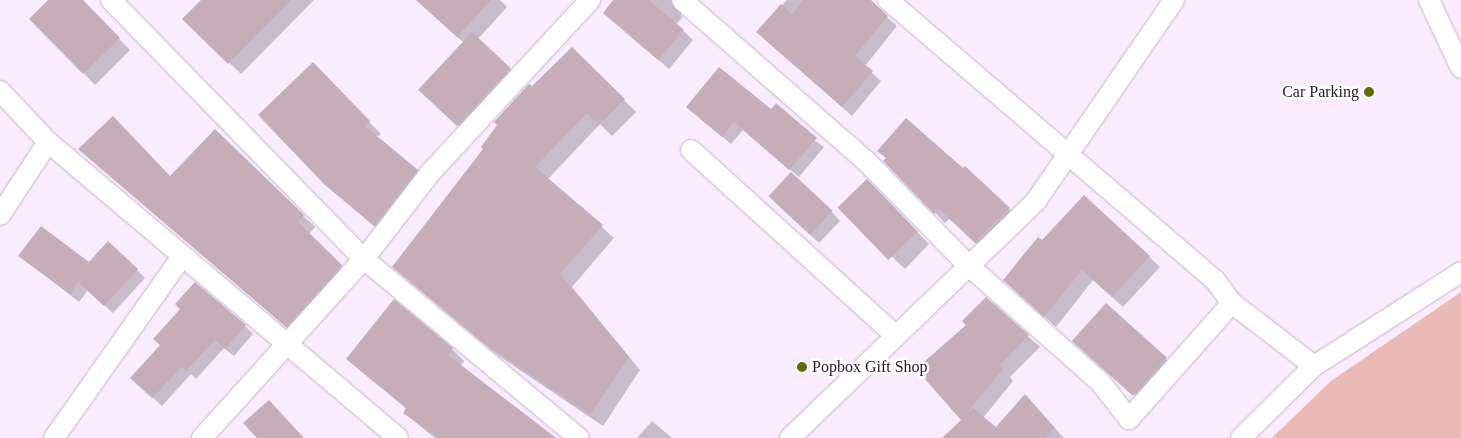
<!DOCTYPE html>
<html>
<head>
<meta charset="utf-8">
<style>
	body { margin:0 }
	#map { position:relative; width:1461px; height:438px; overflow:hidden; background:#faebfe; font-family:Georgia,serif }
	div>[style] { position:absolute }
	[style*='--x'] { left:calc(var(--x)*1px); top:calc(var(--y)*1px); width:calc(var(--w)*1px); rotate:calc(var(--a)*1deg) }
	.green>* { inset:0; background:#eabab8 }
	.shadow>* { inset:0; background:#0003 }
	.building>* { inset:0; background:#c5aeb8; transform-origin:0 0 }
	.roads { filter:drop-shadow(0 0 1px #c3b5c7) drop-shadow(0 0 1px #c3b5c7) }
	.minor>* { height:20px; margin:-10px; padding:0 10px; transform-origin:10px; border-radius:10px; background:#fff }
	.dots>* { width:14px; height:14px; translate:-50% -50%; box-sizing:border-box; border:2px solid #fff; border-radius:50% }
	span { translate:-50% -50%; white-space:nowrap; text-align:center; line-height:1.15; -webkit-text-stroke:5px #fff; paint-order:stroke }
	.poi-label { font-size:16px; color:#211b22 }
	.right { translate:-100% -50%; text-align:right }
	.left { translate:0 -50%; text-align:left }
</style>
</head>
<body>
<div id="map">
	<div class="green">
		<i style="clip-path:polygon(1461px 292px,1461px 438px,1272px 438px,1331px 381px)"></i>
	</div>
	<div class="shadow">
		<i style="clip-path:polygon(50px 0,81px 0,130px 50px,95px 85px,31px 19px)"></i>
		<i style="clip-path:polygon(203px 0,314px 0,241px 74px,184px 19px)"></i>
		<i style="clip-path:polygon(416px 0,500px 0,507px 7px,478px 39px,522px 80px,469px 136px,433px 102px,464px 43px)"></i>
		<i style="clip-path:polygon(615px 0,686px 0,680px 9px,682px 18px,676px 24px,693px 40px,669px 69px,614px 22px)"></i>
		<i style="clip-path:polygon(787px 0,868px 0,897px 26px,865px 66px,881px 81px,852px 116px,758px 32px)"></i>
		<i style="clip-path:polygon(572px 48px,636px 112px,612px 136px,600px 124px,548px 179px,614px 238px,572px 287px,640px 370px,603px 426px,496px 354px,393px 267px,532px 88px)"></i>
		<i style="clip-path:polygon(313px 64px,381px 134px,377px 137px,429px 182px,386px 236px,326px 184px)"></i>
		<i style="clip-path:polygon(771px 111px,824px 147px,799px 177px,743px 130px,731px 144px,697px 116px)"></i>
		<i style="clip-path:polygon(80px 149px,303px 216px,315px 227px,309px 234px,353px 278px,299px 338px)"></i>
		<i style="clip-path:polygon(879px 151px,1009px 209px,1019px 219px,986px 253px,950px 218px,945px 223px,885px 161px,887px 159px)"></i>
		<i style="clip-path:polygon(867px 181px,929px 244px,905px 269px,853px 220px)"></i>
		<i style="clip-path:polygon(1084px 197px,1160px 267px,1123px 307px,1093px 280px,1056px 327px,1016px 291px,1042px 242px)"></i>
		<i style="clip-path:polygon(778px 205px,832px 212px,840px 221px,819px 243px)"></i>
		<i style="clip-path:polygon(20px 256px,137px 270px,145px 278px,113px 313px,88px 290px,79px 302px)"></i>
		<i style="clip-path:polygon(986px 299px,1040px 347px,1010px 377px,1013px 381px,983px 418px,996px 429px,1025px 396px,1064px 438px,944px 438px,963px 420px,967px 325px)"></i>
		<i style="clip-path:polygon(245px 326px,253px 334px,234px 356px,224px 348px,196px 379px,191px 374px,162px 406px,131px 377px)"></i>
		<i style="clip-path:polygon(452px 349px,464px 361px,460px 366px,554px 438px,435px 438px,404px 413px,407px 409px,347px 359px)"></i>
		<i style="clip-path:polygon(1086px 353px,1166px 359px,1178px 371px,1147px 406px)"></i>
		<i style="clip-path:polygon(652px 421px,672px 438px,637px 438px)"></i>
	</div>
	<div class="building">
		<i style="clip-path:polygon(48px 0,83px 0,120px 38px,83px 74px,29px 19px)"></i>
		<i style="clip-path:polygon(201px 0,291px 0,228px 64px,182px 19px)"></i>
		<i style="clip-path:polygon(416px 0,491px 0,457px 37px)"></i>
		<i style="clip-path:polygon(613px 0,649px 0,684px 30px,658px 60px,603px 13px)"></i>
		<i style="clip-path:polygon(803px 0,871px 0,888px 16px,855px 56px,873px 71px,842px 107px,756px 32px,781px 4px,792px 14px)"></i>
		<i style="left:472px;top:32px;width:53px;height:79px;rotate:43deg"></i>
		<i style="clip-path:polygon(572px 47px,625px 99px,599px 125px,587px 113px,535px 167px,603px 225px,560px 274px,629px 357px,590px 415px,482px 342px,392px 267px,483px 149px,481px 147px,497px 125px,494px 122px,529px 84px,532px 86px)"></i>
		<i style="clip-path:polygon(313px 62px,370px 121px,365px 126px,418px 170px,374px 226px,325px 185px,258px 115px)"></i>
		<i style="clip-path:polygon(719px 67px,771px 109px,776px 103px,817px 138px,789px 170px,734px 122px,722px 137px,686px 107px)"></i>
		<i style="clip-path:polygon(113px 116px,170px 176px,215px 129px,304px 215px,298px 222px,342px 265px,286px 327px,78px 149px)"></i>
		<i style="clip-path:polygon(906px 118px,963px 168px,965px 166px,1010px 208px,975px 243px,939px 209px,934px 214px,883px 161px,886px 158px,877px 151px)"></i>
		<i style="left:791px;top:172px;width:57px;height:33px;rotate:43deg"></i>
		<i style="left:867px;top:179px;width:73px;height:41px;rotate:46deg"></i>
		<i style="clip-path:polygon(1084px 195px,1150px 256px,1112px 297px,1082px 270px,1044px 317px,1003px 280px,1038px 237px,1042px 240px)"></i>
		<i style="clip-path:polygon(41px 226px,89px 262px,108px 241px,138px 269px,104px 306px,78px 282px,70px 294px,18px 256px)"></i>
		<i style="clip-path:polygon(195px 282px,246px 325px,225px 349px,215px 340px,186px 371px,182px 367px,152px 398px,130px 378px,160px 345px,153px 339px,180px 309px,175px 304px)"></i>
		<i style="clip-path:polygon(986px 297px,1029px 335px,1000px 365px,1003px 369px,965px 415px,973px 408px,996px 427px,1025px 394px,1055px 428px,1044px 438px,942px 438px,961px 420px,916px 369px,966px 325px,962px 321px)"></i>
		<i style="clip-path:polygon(394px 299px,453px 348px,448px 355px,556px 438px,438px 438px,403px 413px,406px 408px,346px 359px)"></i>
		<i style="left:1106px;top:303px;width:82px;height:51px;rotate:42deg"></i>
		<i style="clip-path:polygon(269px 400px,304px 438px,257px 438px,243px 423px)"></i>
	</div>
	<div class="roads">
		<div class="minor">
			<i style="--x:111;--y:0;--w:362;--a:45.7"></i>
			<i style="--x:364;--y:259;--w:280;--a:39.8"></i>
			<i style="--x:682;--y:0;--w:246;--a:41.2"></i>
			<i style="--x:867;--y:162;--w:146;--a:45.6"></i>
			<i style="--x:969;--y:266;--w:175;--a:41.5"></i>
			<i style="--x:1100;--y:382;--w:47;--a:51.9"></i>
			<i style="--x:1129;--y:419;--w:155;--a:-48.4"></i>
			<i style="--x:888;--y:0;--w:430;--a:40.6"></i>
			<i style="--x:1215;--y:280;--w:29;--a:54"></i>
			<i style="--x:1232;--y:303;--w:103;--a:37.5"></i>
			<i style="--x:1429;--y:0;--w:75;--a:64.8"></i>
			<i style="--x:0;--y:91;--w:70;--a:46.7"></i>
			<i style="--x:48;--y:142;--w:87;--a:123.3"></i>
			<i style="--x:48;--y:142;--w:458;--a:40.2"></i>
			<i style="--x:691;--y:150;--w:277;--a:42.2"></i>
			<i style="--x:54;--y:438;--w:220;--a:-54.8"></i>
			<i style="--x:202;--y:438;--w:241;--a:-47.9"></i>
			<i style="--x:364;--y:259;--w:108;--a:-52.5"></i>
			<i style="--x:430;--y:173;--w:236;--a:-47.2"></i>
			<i style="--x:790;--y:438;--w:342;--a:-43.9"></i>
			<i style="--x:1036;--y:201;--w:244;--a:-55.5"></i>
			<i style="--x:1241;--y:438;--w:103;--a:-44.6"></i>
			<i style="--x:1314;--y:366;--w:174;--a:-32.6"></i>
		</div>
	</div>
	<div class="dots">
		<i style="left:1369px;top:92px;background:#646909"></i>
		<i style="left:802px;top:367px;background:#646909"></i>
	</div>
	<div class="poi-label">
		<span class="right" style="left:1359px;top:92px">Car Parking</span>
		<span class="left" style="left:812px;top:367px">Popbox Gift Shop</span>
	</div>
</div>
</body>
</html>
